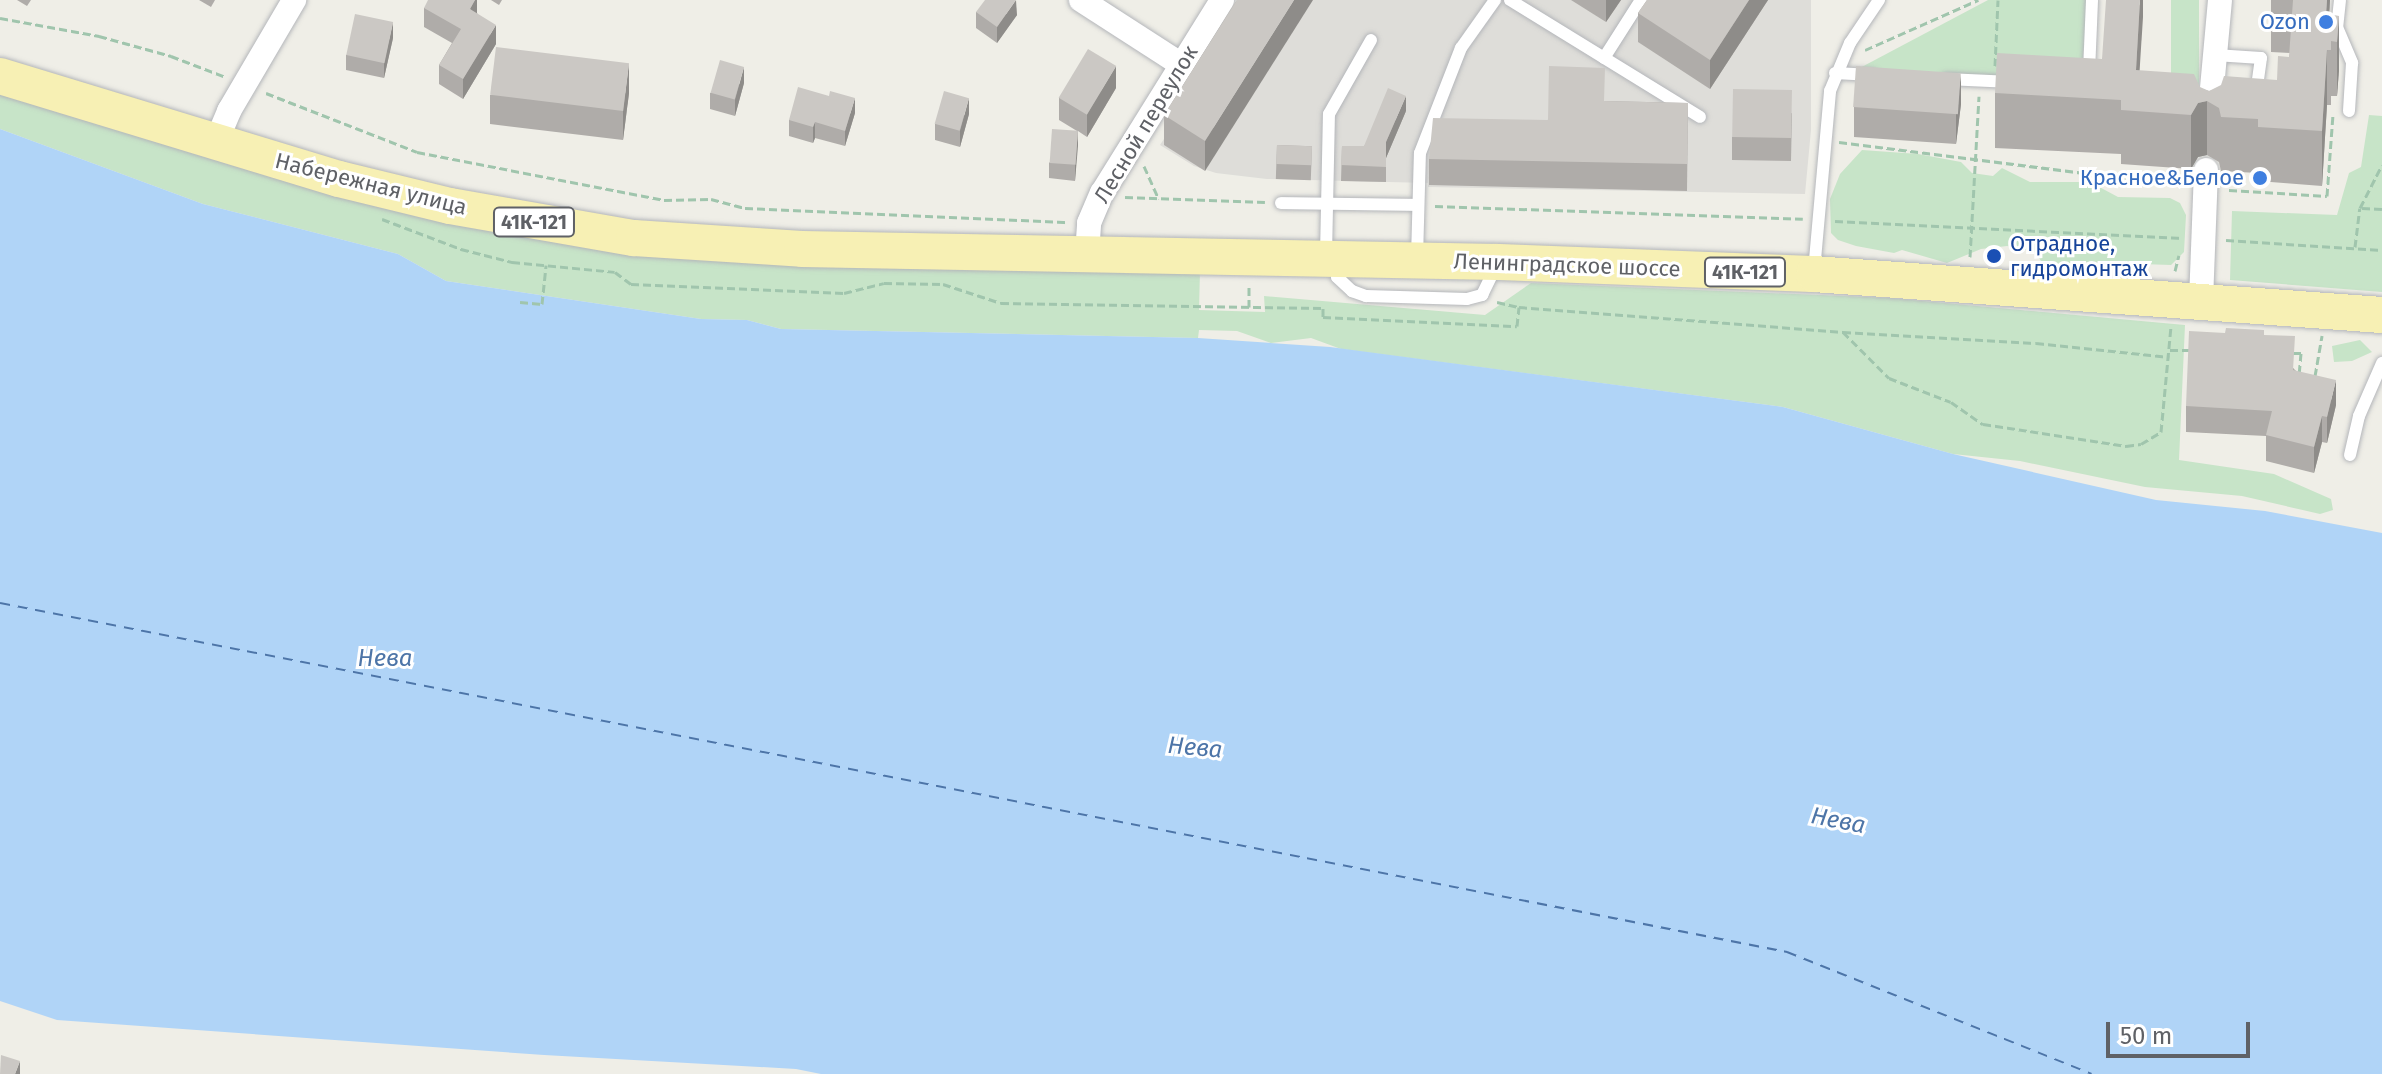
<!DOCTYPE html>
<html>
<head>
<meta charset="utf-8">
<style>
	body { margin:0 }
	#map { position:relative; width:2382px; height:1074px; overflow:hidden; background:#efeee7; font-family:"Fira Sans",sans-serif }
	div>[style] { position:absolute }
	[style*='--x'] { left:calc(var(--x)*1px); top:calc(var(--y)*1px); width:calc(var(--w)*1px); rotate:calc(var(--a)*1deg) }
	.industrial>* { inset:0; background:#deddd9 }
	.green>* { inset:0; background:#c7e4c8; transform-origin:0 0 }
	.water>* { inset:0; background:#b0d4f7 }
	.ferry>* { height:2px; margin-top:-1px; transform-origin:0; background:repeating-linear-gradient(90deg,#4d75a8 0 10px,transparent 0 18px) }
	.path>* { height:3px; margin-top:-1.5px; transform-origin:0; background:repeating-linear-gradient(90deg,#a0c5ad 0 8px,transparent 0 12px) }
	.roads { filter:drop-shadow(0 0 2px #b4b6ba) drop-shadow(0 0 2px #b4b6ba) }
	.service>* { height:12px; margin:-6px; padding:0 6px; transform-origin:6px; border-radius:6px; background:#fff }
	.minor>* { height:24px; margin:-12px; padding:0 12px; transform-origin:12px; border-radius:12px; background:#fff }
	.primary>* { height:36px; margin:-18px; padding:0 18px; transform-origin:18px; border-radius:18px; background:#f7f0b4 }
	.wall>* { inset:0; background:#afaca9; transform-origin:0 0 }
	.shaded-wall>* { inset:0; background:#8e8c89 }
	.building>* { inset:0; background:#cbc8c4; transform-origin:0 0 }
	.dots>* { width:22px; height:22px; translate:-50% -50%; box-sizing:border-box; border:4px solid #fff; border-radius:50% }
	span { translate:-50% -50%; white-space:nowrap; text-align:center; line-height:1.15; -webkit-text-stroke:6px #fff; paint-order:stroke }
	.shield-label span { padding:2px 6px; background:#fff; border:2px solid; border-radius:6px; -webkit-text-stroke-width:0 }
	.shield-label { font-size:20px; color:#5f6166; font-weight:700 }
	.shop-label { font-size:22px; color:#366cbe }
	.right { translate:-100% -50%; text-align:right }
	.street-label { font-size:22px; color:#5f6166 }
	.transit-label { font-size:22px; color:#164399 }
	.left { translate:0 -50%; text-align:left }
	.water-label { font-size:24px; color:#4d75a8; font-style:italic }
	.scale { position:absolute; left:2106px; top:1022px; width:144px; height:36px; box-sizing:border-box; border:4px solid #5f6166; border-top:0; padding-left:10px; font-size:24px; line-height:28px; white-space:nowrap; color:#5f6166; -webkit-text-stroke:6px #fff; paint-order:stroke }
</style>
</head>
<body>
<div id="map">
	<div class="industrial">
		<i style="clip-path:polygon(1255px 0,1811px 0,1811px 130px,1805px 194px,1428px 187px,1428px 183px,1267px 179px,1216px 173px,1194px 166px,1160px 145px)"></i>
	</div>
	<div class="green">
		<i style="clip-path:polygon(1988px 0,2088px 0,2081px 80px,1856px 70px)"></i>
		<i style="left:2171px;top:0;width:28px;height:94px"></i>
		<i style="clip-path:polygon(0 92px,447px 220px,540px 240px,632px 254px,1200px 271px,1199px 310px,1265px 312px,1264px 296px,1485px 315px,1531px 283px,1890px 298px,2185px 325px,2179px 460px,2274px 474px,2331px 499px,2333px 510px,2320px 514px,2242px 496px,2145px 487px,2020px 461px,1953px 454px,1783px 407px,1341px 349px,1311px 338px,1271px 343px,1237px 331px,1199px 330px,1198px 338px,781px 329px,747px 320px,701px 319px,446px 281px,398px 254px,203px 204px,0 129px)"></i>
		<i style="clip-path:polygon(2369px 115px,2382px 116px,2382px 292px,2230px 280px,2232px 211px,2337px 215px,2349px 173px,2361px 167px)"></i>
		<i style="clip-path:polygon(1862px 150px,1918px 154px,1961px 162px,1972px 173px,1993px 176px,2002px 168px,2030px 182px,2090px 182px,2118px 197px,2170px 198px,2180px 203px,2186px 215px,2184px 252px,2171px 265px,2082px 262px,2064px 271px,2047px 270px,2035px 252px,2007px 246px,1981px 249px,1947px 263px,1902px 250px,1894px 253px,1856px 246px,1838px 240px,1831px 233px,1830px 199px,1840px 174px)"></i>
		<i style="clip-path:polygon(2360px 340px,2372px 352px,2352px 361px,2334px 362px,2332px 346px)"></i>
	</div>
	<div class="water">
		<i style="clip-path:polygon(0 129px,203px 204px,398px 254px,446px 281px,701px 319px,747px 320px,781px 329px,1198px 338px,1330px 347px,1783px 407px,1953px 454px,2156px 500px,2265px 511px,2382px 533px,2382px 1074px,821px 1074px,796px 1069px,544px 1055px,57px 1020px,0 1001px)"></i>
	</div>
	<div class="ferry">
		<i style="--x:0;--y:603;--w:1821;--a:11.05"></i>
		<i style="--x:1787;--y:952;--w:328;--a:21.8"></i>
	</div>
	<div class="path">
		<i style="--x:0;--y:18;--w:101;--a:10.3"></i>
		<i style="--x:99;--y:36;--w:75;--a:15.5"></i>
		<i style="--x:171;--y:56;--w:59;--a:20.9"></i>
		<i style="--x:1865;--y:50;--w:124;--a:-23.9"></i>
		<i style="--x:1995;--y:66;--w:66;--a:-87.4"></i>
		<i style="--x:266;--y:93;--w:162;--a:21.3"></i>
		<i style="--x:417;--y:152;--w:252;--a:11"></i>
		<i style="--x:664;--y:200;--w:47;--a:-1.2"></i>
		<i style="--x:711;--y:199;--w:35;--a:15"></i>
		<i style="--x:745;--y:208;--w:324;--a:2.5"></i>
		<i style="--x:1839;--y:142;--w:349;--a:7.2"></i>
		<i style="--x:1144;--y:166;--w:36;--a:66"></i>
		<i style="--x:2229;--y:190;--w:98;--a:3.5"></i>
		<i style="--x:2327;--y:196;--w:82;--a:-85.8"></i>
		<i style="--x:1125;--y:197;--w:140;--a:2"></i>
		<i style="--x:1435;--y:206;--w:368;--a:2"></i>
		<i style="--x:2362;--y:208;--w:20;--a:3"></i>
		<i style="--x:382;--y:219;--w:85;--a:20.8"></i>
		<i style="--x:461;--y:249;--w:53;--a:14.3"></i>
		<i style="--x:512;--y:262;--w:103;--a:5.5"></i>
		<i style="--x:615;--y:272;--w:20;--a:37"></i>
		<i style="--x:631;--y:284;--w:213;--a:2.4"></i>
		<i style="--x:844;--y:293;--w:41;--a:-14"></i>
		<i style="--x:884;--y:283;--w:59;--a:1"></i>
		<i style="--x:943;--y:284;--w:61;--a:18.1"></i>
		<i style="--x:1001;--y:303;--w:322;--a:0.9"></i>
		<i style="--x:1323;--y:308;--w:9;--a:90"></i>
		<i style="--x:1323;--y:317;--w:194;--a:2.7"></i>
		<i style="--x:1517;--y:326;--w:19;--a:-84"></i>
		<i style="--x:1835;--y:221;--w:348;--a:2.8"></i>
		<i style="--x:2226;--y:240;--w:156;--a:3.7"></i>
		<i style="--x:2355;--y:247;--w:39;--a:-83"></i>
		<i style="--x:2360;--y:208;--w:48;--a:-62.9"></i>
		<i style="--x:1970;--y:257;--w:161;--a:-86.8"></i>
		<i style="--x:2175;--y:271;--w:16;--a:-76"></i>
		<i style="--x:520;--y:302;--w:22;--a:5"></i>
		<i style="--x:542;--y:304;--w:39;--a:-84"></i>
		<i style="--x:1497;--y:302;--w:23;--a:13"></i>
		<i style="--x:1519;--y:307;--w:325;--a:4.4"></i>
		<i style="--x:1843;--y:332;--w:65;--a:45"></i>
		<i style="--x:1889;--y:378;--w:66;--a:21.2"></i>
		<i style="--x:1951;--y:402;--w:39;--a:35"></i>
		<i style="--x:1983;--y:424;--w:145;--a:8.7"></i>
		<i style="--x:2126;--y:446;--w:15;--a:-8"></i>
		<i style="--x:2141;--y:444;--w:23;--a:-31"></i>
		<i style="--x:2161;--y:432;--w:106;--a:-84.6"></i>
		<i style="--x:1249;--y:307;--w:20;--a:-90"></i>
		<i style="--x:1843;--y:332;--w:193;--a:3.3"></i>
		<i style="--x:2036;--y:343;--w:134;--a:6"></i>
		<i style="--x:2170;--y:350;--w:20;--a:0"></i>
		<i style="--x:2293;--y:353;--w:8;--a:0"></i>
		<i style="--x:2301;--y:353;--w:21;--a:95"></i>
		<i style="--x:2315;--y:376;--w:41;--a:-80.1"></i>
	</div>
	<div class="roads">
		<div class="service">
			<i style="--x:1510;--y:0;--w:223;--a:31.6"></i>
			<i style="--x:2340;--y:0;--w:27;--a:96"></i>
			<i style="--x:2337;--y:27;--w:39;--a:67"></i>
			<i style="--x:2352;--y:63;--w:48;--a:93.6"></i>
			<i style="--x:2215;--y:55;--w:46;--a:3.7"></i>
			<i style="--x:2261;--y:58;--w:34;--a:98"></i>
			<i style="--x:1604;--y:58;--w:69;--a:-57.5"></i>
			<i style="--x:2089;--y:72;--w:72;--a:-87.6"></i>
			<i style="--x:1835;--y:73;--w:37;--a:3"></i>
			<i style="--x:1946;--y:79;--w:66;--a:2.6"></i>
			<i style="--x:1281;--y:203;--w:137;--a:0.8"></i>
			<i style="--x:1326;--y:255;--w:141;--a:-88.8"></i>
			<i style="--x:1329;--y:114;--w:85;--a:-60.4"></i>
			<i style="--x:1417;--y:258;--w:105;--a:-88.4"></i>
			<i style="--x:1420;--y:153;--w:113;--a:-68.7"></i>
			<i style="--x:1461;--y:48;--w:59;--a:-54.7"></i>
			<i style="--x:1335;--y:262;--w:15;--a:82"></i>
			<i style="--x:1337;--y:277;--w:21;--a:43"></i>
			<i style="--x:1352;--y:291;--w:15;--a:20"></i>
			<i style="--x:1366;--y:296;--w:101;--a:1.7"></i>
			<i style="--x:1467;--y:299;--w:16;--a:-15"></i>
			<i style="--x:1482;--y:295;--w:30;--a:-64"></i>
			<i style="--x:1814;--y:271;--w:181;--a:-84.9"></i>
			<i style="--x:1830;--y:91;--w:52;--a:-67.4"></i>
			<i style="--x:1850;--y:43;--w:52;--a:-56"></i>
			<i style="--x:2350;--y:455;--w:40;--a:-77"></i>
			<i style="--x:2359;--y:416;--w:58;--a:-66.5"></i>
		</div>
		<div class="minor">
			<i style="--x:1081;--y:0;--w:120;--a:32.8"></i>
			<i style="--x:2209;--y:121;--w:121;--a:-84.8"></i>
			<i style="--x:216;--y:142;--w:34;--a:-67"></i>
			<i style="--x:229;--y:111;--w:129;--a:-59.6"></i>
			<i style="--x:1087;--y:254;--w:31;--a:-86"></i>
			<i style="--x:1089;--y:223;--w:33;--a:-67"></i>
			<i style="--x:1102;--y:193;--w:227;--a:-58.1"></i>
			<i style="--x:2201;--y:301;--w:131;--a:-87.8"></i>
		</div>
		<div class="primary">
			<i style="--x:0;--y:76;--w:354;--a:16.9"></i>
			<i style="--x:339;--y:179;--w:114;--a:13.7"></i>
			<i style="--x:450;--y:206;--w:187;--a:9.9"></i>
			<i style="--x:634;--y:238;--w:168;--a:3.7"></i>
			<i style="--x:802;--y:249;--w:696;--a:1.07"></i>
			<i style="--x:1498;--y:262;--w:316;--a:2.2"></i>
			<i style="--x:1814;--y:274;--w:569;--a:4.13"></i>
		</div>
	</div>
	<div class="wall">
		<i style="clip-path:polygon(17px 0,31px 0,27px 6px)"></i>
		<i style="clip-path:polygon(199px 0,215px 0,211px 7px)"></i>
		<i style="clip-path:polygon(477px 0,477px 13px,496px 44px,463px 99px,439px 84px,439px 65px,452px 43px,424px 27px,424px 8px)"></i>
		<i style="clip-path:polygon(491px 0,502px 0,499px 5px)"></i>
		<i style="clip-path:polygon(1237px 0,1205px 171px,1164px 145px,1164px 115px)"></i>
		<i style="clip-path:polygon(1571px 0,1621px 0,1606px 22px)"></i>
		<i style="clip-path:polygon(1647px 0,1768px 0,1710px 89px,1638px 42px,1638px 13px)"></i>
		<i style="clip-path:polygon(2143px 0,2139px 71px,2209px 91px,2277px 80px,2289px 57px,2290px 53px,2271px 52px,2271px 0,2330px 0,2329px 15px,2339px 16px,2339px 70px,2337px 96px,2331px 96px,2331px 105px,2327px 105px,2322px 186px,2258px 181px,2258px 173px,2221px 171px,2219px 162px,2207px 155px,2198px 157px,2191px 169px,2121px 164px,2121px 154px,1995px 148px,1995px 93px,2102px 59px)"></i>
		<i style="clip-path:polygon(976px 12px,1017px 15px,997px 43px,976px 28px)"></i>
		<i style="clip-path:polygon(393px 38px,384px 78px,346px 70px,346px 55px)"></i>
		<i style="clip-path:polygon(744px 83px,735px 116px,710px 109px,710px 93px)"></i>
		<i style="clip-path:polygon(1116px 88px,1087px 137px,1078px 131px,1075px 181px,1049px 178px,1049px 163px,1077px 131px,1059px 120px,1059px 98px)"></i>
		<i style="clip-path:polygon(629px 93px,623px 140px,490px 124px,490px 95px)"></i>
		<i style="clip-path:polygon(1605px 101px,1688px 103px,1687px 191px,1429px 185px,1429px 159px)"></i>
		<i style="clip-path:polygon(1961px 104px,1956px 144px,1854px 137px,1854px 107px)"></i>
		<i style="clip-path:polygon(1406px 111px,1386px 158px,1386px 182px,1341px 181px,1342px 146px,1364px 146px)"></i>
		<i style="clip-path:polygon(855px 113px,845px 146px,815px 138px,813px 143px,789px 136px,789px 120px)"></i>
		<i style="clip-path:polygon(1792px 113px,1791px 161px,1732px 160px,1732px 137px)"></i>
		<i style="clip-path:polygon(969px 114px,960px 147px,935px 140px,935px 124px)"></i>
		<i style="left:1277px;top:145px;width:35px;height:34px;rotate:2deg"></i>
		<i style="clip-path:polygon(2264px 335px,2295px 370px,2336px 405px,2327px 443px,2322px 442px,2314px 473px,2266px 461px,2266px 436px,2186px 432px,2186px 406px)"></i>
	</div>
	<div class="shaded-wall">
		<i style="clip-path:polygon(475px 0,477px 0,477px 16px,470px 9px)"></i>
		<i style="clip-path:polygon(1016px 0,1017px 15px,997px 43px,997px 27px)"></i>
		<i style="clip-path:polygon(1294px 0,1313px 0,1205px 171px,1205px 141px)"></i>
		<i style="clip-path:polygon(1606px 0,1621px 0,1606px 22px)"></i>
		<i style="clip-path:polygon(1749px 0,1768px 0,1710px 89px,1710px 60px)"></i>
		<i style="clip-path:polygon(2140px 0,2143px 0,2143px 17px,2137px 111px,2136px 70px)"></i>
		<i style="clip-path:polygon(2327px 0,2330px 0,2326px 69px,2326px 15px)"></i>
		<i style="clip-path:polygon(2339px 16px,2339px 70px,2337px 96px,2337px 42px)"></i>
		<i style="clip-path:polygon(393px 22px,393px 38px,384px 78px,384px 63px)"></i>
		<i style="clip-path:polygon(496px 25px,496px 44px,463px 99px,463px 79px)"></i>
		<i style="clip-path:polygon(2327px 50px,2327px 105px,2322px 186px,2322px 131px)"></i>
		<i style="clip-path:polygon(629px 63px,629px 93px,623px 140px,623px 111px)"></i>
		<i style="clip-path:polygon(1116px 66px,1116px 88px,1087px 137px,1087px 114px)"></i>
		<i style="clip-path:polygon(744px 67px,744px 83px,735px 116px,735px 100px)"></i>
		<i style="clip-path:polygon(1961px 74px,1961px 104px,1956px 144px,1956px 114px)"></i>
		<i style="clip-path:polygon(1406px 96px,1406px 111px,1386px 158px,1386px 182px,1386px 142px)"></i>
		<i style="clip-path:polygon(855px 98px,855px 113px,845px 146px,845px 131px)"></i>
		<i style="clip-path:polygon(969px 98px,969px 114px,960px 147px,960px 131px)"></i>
		<i style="clip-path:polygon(2207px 101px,2207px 155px,2198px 157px,2191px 169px,2191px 115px,2198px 103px)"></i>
		<i style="clip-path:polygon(815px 122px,815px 138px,813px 143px,813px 127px)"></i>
		<i style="clip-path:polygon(1078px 131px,1078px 146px,1075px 181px,1075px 165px)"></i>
		<i style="clip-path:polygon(2336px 380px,2336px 405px,2327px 443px,2327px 417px)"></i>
		<i style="clip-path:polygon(2322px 416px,2322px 442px,2314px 473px,2314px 447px)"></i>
		<i style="clip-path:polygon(20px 1061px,20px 1074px,15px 1074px)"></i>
	</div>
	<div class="building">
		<i style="clip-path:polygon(428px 0,475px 0,470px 9px,496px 25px,463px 79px,439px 65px,461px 29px,424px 8px)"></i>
		<i style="clip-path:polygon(985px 0,1016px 0,997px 27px,976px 12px)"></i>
		<i style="clip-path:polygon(1237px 0,1294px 0,1205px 141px,1164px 115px)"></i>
		<i style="clip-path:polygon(1647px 0,1749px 0,1710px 60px,1638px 13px)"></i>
		<i style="clip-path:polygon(2106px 0,2140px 0,2136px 70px,2194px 74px,2200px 87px,2209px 91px,2221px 85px,2224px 76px,2277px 80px,2278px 56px,2289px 57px,2293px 0,2327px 0,2326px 15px,2339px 16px,2337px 42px,2331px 41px,2331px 50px,2327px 50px,2322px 131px,2258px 127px,2258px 119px,2221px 117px,2219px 108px,2207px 101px,2198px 103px,2191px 115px,2121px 110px,2121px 100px,1995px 93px,1997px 53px,2102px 59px)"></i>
		<i style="left:355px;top:14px;width:39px;height:42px;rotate:12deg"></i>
		<i style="left:496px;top:47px;width:134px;height:48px;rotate:7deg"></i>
		<i style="left:1088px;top:49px;width:33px;height:57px;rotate:31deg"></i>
		<i style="left:720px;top:60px;width:25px;height:34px;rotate:16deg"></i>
		<i style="clip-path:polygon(1549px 66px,1605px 68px,1604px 101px,1688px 103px,1687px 164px,1429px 159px,1433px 118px,1548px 120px)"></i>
		<i style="left:1856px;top:66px;width:105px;height:41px;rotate:4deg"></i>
		<i style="clip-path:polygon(798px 87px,829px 96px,830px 91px,855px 98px,845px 131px,815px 122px,813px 127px,789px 120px)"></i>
		<i style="clip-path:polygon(1388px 88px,1406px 96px,1386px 142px,1386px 167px,1341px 165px,1342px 146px,1364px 146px)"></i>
		<i style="left:1733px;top:89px;width:59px;height:48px;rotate:1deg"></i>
		<i style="left:944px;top:91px;width:26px;height:34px;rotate:16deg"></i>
		<i style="left:1052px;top:129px;width:26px;height:34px;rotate:4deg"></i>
		<i style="left:1277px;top:145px;width:35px;height:19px;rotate:2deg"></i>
		<i style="clip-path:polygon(2226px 328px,2264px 330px,2264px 335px,2295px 336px,2293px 370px,2336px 380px,2327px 417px,2322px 416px,2314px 447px,2266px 435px,2272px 411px,2186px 406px,2189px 331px,2225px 333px)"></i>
		<i style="clip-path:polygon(1px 1055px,20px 1061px,15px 1074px,0 1074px)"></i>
	</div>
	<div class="dots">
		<i style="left:2326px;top:22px;background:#3f7fe0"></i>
		<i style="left:2260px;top:178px;background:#3f7fe0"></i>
		<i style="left:1994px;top:256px;background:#1a4fb4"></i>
	</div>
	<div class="shield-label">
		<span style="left:534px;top:222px">41К-121</span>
		<span style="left:1745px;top:272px">41К-121</span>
	</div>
	<div class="shop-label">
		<span class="right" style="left:2310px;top:22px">Ozon</span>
		<span class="right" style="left:2244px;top:178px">Красное&amp;Белое</span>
	</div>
	<div class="street-label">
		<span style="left:1146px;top:124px;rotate:-59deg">Лесной переулок</span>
		<span style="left:371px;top:184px;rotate:14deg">Набережная улица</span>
		<span style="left:1567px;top:265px;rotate:2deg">Ленинградское шоссе</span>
	</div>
	<div class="transit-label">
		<span class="left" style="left:2010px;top:256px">Отрадное,<br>гидромонтаж</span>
	</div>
	<div class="water-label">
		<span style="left:385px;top:659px">Нева</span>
		<span style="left:1195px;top:748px;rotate:5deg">Нева</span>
		<span style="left:1838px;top:821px;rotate:11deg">Нева</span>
	</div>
	<div class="scale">50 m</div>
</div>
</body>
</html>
